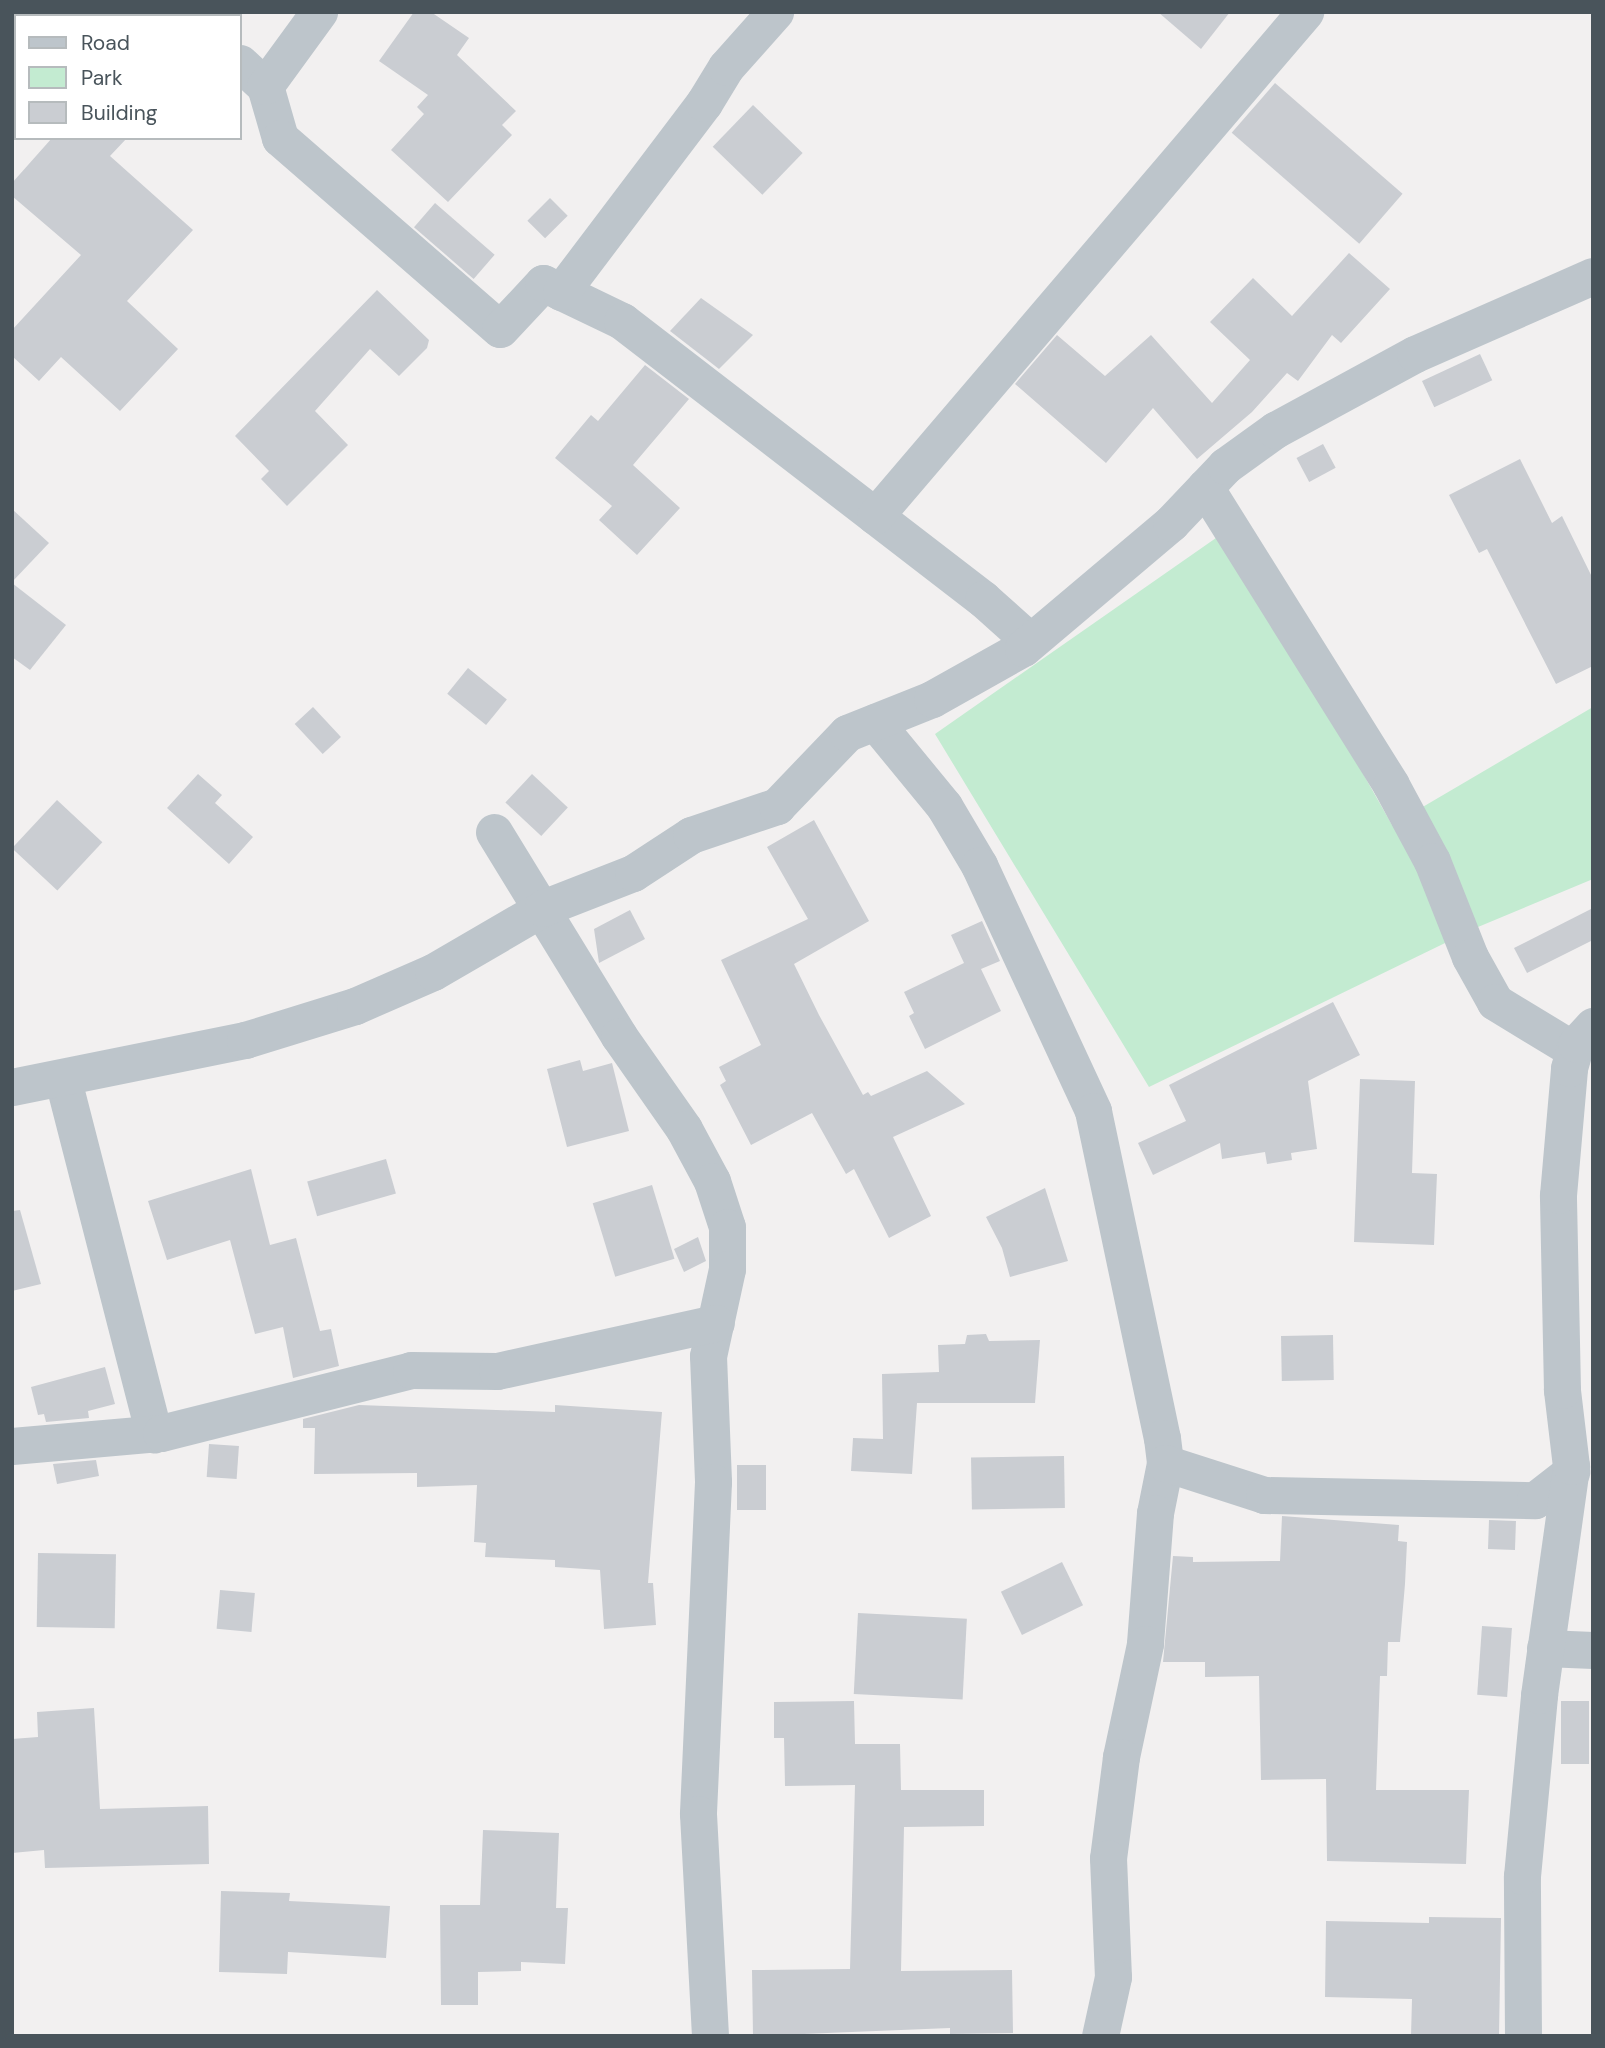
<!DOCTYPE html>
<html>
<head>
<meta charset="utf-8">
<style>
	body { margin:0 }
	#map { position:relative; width:1605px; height:2048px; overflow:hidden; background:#f2f0f0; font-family:"DM Sans",sans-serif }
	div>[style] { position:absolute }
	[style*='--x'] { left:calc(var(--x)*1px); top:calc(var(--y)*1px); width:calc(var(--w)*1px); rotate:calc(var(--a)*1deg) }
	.green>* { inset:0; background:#c3ebd1 }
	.building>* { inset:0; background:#cacdd2; transform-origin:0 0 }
	.minor>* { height:37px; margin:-18.5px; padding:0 18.5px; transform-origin:18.5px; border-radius:18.5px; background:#bdc5cb }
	span { translate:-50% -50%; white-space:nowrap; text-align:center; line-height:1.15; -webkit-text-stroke:7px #fff; paint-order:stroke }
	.frame { position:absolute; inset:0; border:14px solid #49545b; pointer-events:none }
	.legend { position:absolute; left:14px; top:14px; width:228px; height:126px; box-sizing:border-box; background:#fff; border:2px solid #b6bbbd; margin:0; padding:9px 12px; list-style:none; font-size:21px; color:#49545b }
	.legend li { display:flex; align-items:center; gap:14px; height:35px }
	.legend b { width:35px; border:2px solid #b6bbbd }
</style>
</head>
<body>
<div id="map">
	<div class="green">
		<i style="clip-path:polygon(1226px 531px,1392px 825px,1593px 707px,1593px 879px,1478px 927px,1149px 1087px,935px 734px)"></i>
	</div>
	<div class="building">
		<i style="clip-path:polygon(414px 12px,431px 12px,469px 38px,457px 55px,516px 111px,502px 125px,512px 135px,448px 202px,391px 150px,424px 114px,417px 107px,428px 95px,379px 61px)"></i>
		<i style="clip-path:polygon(1158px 12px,1230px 12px,1201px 49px)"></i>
		<i style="left:1275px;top:83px;width:169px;height:66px;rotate:41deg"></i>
		<i style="left:753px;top:105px;width:69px;height:58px;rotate:44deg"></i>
		<i style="clip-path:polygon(52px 138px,127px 138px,110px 156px,193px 230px,127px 301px,178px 349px,120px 411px,61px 357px,39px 381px,12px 356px,12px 330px,81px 255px,12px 196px,12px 183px)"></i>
		<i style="left:550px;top:198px;width:25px;height:32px;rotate:45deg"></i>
		<i style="left:435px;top:203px;width:79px;height:32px;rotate:41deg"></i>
		<i style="clip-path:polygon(1349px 253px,1390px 289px,1341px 343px,1332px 335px,1298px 381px,1287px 373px,1252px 412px,1197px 459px,1153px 408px,1106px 463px,1015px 384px,1057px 335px,1105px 376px,1151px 335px,1212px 403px,1250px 360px,1210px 322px,1253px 278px,1292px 316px)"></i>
		<i style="clip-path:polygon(377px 290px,429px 340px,427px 348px,399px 376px,370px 349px,315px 411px,348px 445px,287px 506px,261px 479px,269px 471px,235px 436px)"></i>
		<i style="clip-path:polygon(701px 298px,753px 335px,719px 369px,670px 331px)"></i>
		<i style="left:1480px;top:354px;width:29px;height:64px;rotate:65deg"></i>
		<i style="clip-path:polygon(645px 365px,689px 399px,633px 465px,680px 508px,637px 555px,599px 520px,612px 506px,555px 458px,591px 415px,598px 421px)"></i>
		<i style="left:1323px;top:444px;width:27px;height:30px;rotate:62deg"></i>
		<i style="clip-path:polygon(1520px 459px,1552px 523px,1562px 516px,1593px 579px,1593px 666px,1556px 684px,1487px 549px,1479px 553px,1449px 495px)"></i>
		<i style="clip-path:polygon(12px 509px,49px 543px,12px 582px)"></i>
		<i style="clip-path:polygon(12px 583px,66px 625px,30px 670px,12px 657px)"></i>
		<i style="left:468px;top:668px;width:50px;height:33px;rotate:39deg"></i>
		<i style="left:313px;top:707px;width:41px;height:25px;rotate:47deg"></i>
		<i style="clip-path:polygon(198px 774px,222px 795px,215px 803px,253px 837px,229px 864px,167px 808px)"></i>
		<i style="left:532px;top:774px;width:49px;height:39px;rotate:43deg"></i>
		<i style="left:57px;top:800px;width:62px;height:66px;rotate:43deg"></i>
		<i style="clip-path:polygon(814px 820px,869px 921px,794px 964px,819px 1015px,863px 1095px,868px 1092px,871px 1096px,927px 1071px,965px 1104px,893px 1137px,931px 1216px,889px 1238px,854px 1169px,846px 1174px,812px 1113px,751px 1145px,720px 1085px,726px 1081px,719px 1067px,761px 1045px,721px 960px,808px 919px,767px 847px)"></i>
		<i style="clip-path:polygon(1593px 908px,1593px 940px,1527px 973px,1514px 948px)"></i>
		<i style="clip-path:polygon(630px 910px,645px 939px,599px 963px,594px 929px)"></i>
		<i style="clip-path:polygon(982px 921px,1000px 961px,981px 969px,1001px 1011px,925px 1049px,909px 1016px,914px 1013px,904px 992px,964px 963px,951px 935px)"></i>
		<i style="clip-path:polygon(1333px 1002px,1360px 1055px,1308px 1081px,1317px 1149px,1291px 1153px,1292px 1160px,1267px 1164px,1265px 1152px,1222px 1159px,1220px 1143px,1153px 1175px,1138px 1143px,1186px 1121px,1169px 1085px)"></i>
		<i style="clip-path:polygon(580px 1060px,583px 1071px,612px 1063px,629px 1131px,567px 1147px,547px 1069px)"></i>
		<i style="clip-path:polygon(1360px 1079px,1415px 1081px,1412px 1173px,1437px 1174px,1434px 1245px,1354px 1242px)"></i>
		<i style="left:386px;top:1159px;width:36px;height:82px;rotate:74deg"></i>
		<i style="clip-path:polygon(251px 1169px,270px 1245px,296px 1238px,320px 1331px,331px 1329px,339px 1366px,293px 1378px,283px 1327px,255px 1334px,230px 1240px,167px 1260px,148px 1201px)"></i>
		<i style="left:652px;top:1185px;width:77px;height:62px;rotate:73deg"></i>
		<i style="clip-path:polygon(1045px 1188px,1068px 1261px,1010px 1277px,1002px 1248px,986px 1217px)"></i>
		<i style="clip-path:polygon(20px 1210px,41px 1284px,12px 1291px,12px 1211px)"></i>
		<i style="clip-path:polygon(698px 1237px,706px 1261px,684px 1272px,674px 1249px)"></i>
		<i style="clip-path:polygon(986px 1334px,989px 1341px,1040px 1340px,1035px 1403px,917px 1403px,912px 1474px,851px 1471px,853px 1438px,883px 1439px,882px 1374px,939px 1372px,938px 1345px,965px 1344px,967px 1335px)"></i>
		<i style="left:1333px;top:1335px;width:45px;height:52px;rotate:89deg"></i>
		<i style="clip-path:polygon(105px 1367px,115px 1404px,88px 1411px,89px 1418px,46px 1422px,44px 1414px,38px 1415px,31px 1387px)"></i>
		<i style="clip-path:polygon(359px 1405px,555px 1412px,555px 1405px,662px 1412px,648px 1583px,653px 1583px,656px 1625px,604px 1629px,600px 1570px,555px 1567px,555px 1560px,485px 1557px,486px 1543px,474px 1542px,477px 1485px,417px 1487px,417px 1473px,314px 1474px,315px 1428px,303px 1428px,303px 1419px)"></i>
		<i style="left:209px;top:1444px;width:30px;height:33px;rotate:4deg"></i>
		<i style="left:1064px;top:1456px;width:52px;height:93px;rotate:89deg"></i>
		<i style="clip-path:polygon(96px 1460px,99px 1476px,57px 1484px,53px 1464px)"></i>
		<i style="left:737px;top:1465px;width:29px;height:45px"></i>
		<i style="clip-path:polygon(1282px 1516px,1399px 1525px,1398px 1541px,1407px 1542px,1405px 1584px,1400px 1642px,1388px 1642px,1387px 1676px,1380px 1676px,1376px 1790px,1469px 1790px,1466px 1864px,1327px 1861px,1326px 1779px,1261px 1780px,1259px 1676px,1205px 1677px,1205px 1662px,1163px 1662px,1173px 1556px,1193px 1557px,1193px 1562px,1280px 1561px)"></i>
		<i style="left:1489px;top:1520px;width:27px;height:29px;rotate:2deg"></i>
		<i style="left:38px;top:1553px;width:78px;height:74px;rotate:1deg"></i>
		<i style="left:1062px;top:1562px;width:48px;height:68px;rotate:64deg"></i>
		<i style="left:220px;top:1590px;width:35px;height:39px;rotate:5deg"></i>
		<i style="left:858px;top:1613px;width:109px;height:81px;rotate:3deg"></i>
		<i style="left:1482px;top:1626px;width:30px;height:69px;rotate:4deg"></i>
		<i style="clip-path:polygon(854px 1701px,855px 1744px,900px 1744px,901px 1790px,984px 1790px,984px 1826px,904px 1827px,901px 1971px,1012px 1970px,1013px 2033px,950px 2034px,950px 2028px,753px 2036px,752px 1970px,850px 1969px,855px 1785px,785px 1786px,784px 1738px,774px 1738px,774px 1702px)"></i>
		<i style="left:1561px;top:1701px;width:28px;height:63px"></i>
		<i style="clip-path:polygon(94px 1708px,100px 1809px,208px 1806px,209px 1864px,45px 1868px,44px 1850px,12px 1853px,12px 1739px,38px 1737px,37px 1712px)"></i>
		<i style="clip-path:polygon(483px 1830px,559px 1833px,556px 1908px,568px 1908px,565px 1964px,521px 1962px,521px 1971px,478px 1972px,478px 2005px,441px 2005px,440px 1905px,480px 1905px)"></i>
		<i style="clip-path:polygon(221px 1891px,290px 1893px,289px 1901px,390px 1906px,386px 1958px,288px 1952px,287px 1974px,219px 1972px)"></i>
		<i style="clip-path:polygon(1429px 1917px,1501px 1918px,1499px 2036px,1411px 2036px,1412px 1999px,1325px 1997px,1326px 1921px,1429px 1923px)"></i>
	</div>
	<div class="minor">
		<i style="--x:164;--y:12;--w:7;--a:34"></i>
		<i style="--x:240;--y:63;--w:34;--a:43"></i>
		<i style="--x:265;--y:86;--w:54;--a:73.9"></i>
		<i style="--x:280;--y:138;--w:291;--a:41"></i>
		<i style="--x:500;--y:329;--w:63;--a:-46.9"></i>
		<i style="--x:543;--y:283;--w:88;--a:25.7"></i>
		<i style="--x:622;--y:321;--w:456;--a:37.6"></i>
		<i style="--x:983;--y:599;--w:63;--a:41.8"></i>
		<i style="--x:265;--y:86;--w:92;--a:-53.9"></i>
		<i style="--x:561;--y:292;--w:237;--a:-52.9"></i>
		<i style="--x:704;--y:103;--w:42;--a:-58.6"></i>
		<i style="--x:726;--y:67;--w:74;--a:-48.3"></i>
		<i style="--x:1205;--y:487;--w:351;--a:58"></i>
		<i style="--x:1391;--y:785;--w:86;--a:61.7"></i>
		<i style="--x:1432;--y:861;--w:103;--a:68.4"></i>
		<i style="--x:1470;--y:957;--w:51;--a:60.9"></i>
		<i style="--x:1495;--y:1002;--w:92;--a:31.3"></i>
		<i style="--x:875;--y:516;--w:663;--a:-49.53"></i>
		<i style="--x:875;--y:722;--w:109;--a:50.6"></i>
		<i style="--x:944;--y:806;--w:69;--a:59.3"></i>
		<i style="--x:979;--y:865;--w:271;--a:65.1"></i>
		<i style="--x:1093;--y:1111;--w:334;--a:78.1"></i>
		<i style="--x:1162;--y:1438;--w:25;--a:83"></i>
		<i style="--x:1165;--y:1463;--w:51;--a:101.3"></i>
		<i style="--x:1155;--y:1513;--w:131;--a:94.4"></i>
		<i style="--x:1145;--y:1644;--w:116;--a:102"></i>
		<i style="--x:1121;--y:1757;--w:102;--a:97.3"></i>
		<i style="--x:1108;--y:1858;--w:119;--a:87.6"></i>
		<i style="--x:1113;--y:1977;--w:60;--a:102.4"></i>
		<i style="--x:494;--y:832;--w:239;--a:58.5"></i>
		<i style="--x:619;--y:1036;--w:113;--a:55"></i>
		<i style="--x:684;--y:1129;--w:59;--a:61.7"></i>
		<i style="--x:712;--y:1181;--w:48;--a:71.9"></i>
		<i style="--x:727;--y:1227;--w:42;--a:90"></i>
		<i style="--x:727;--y:1269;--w:89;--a:102.3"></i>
		<i style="--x:708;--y:1356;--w:126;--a:87.7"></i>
		<i style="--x:713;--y:1482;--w:332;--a:92.6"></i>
		<i style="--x:698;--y:1814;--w:222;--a:86.9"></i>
		<i style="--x:63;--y:1080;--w:366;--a:75.6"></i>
		<i style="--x:12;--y:1087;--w:238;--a:-11.4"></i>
		<i style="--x:245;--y:1040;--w:115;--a:-17.2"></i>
		<i style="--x:355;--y:1006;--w:85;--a:-23.6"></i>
		<i style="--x:433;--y:972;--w:127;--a:-30.2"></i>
		<i style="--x:543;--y:908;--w:97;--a:-21.3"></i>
		<i style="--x:633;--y:873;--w:69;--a:-33.2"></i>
		<i style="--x:691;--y:835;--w:91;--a:-18.6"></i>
		<i style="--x:777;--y:806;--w:101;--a:-46.2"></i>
		<i style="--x:847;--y:733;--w:92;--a:-21.8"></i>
		<i style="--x:932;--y:699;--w:104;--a:-29.3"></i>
		<i style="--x:1023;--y:648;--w:194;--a:-40.2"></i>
		<i style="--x:1171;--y:523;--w:79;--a:-46.5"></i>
		<i style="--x:1225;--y:466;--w:62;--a:-35.8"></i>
		<i style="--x:1275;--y:430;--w:159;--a:-28.5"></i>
		<i style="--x:1415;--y:354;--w:194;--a:-23.7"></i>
		<i style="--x:12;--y:1446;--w:150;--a:-5"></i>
		<i style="--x:161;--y:1433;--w:258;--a:-14.1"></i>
		<i style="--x:411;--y:1370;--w:86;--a:0.7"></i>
		<i style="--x:497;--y:1371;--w:224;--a:-12.4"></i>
		<i style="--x:1165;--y:1463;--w:104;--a:17.9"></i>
		<i style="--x:1264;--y:1495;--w:271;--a:1.1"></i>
		<i style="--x:1535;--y:1500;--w:46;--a:-37.9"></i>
		<i style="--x:1545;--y:1648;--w:48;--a:2.4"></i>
		<i style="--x:1523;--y:2036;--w:160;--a:-90.4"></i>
		<i style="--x:1522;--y:1876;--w:182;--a:-84.6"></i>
		<i style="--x:1539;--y:1695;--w:231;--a:-82"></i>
		<i style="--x:1571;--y:1466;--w:77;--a:-96.8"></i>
		<i style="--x:1562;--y:1390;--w:195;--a:-91.2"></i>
		<i style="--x:1558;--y:1195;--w:127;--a:-85"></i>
		<i style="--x:1569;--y:1068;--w:25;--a:-74"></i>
		<i style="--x:1576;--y:1044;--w:25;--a:-47"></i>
	</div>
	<div class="frame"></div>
	<ul class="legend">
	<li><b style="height:9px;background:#bdc5cb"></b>Road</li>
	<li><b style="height:19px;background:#c3ebd1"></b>Park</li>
	<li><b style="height:19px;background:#cacdd2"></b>Building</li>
	</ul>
</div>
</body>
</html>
